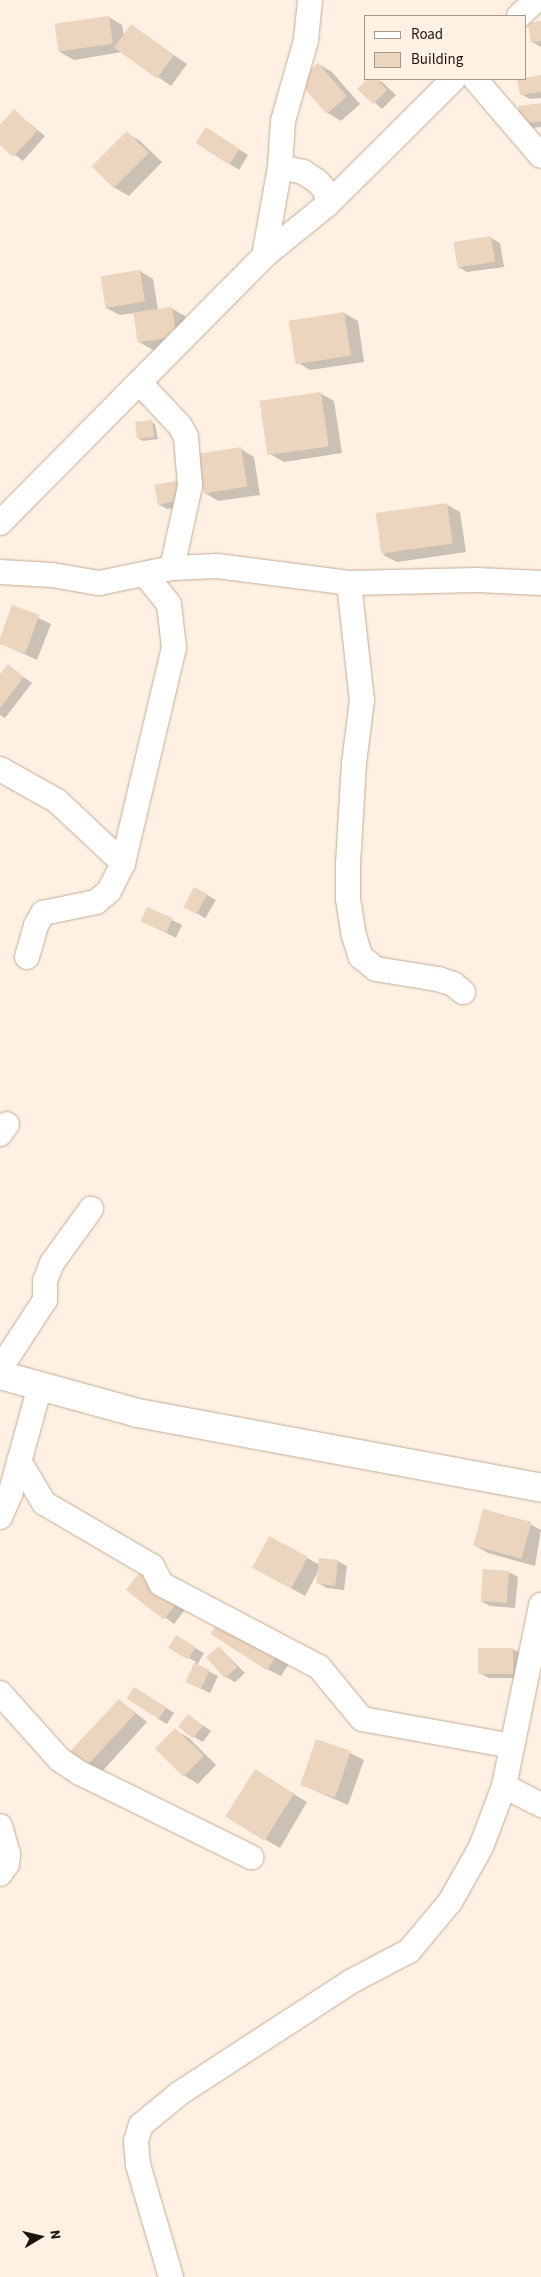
<!DOCTYPE html>
<html>
<head>
<meta charset="utf-8">
<style>
	body { margin:0 }
	#map { position:relative; width:541px; height:2277px; overflow:hidden; background:#fef0e2; font-family:"Source Sans 3",sans-serif }
	div>[style] { position:absolute }
	[style*='--x'] { left:calc(var(--x)*1px); top:calc(var(--y)*1px); width:calc(var(--w)*1px); rotate:calc(var(--a)*1deg) }
	.shadow>* { inset:0; background:#0003; transform-origin:0 0 }
	.building>* { inset:0; background:#ecd5be; transform-origin:0 0 }
	.roads { filter:drop-shadow(0 0 1px #c2ac96) drop-shadow(0 0 1px #c2ac96) }
	.minor>* { height:24px; margin:-12px; padding:0 12px; transform-origin:12px; border-radius:12px; background:#fff }
	.major>* { height:28px; margin:-14px; padding:0 14px; transform-origin:14px; border-radius:14px; background:#fff }
	span { translate:-50% -50%; white-space:nowrap; text-align:center; line-height:1.15; -webkit-text-stroke:5px #fef0e2; paint-order:stroke }
	.legend { position:absolute; left:364px; top:15px; width:162px; height:65px; box-sizing:border-box; background:#fef0e2; border:1px solid #a3988c; margin:0; padding:6px 9px; list-style:none; font-size:15px; color:#1b140b }
	.legend li { display:flex; align-items:center; gap:10px; height:25px }
	.legend b { width:25px; border:1px solid #a3988c }
	.north { position:absolute; left:15px; top:2212px; width:50px; height:50px; -webkit-text-stroke:4px #fef0e2; paint-order:stroke; rotate:81deg; font-size:14px; font-weight:700; line-height:20px; text-align:center; color:#1b140b }
	.north::after { content:''; display:block; margin:auto; width:18px; height:22px; background:#1b140b; clip-path:polygon(50% 0,100% 100%,50% 72%,0 100%) }
</style>
</head>
<body>
<div id="map">
	<div class="shadow">
		<i style="clip-path:polygon(109px 17px,122px 25px,124px 36px,132px 26px,187px 64px,171px 86px,122px 52px,74px 60px,60px 52px)"></i>
		<i style="clip-path:polygon(541px 22px,541px 47px,532px 42px)"></i>
		<i style="clip-path:polygon(318px 64px,332px 72px,360px 104px,341px 121px,328px 113px)"></i>
		<i style="clip-path:polygon(541px 76px,541px 98px,530px 99px,521px 94px)"></i>
		<i style="clip-path:polygon(369px 79px,381px 81px,396px 95px,382px 109px,359px 89px)"></i>
		<i style="clip-path:polygon(541px 104px,541px 127px,531px 128px,522px 123px)"></i>
		<i style="clip-path:polygon(14px 111px,45px 136px,23px 161px,0 143px,0 127px)"></i>
		<i style="clip-path:polygon(127px 133px,140px 141px,162px 162px,129px 196px,115px 188px,94px 167px)"></i>
		<i style="clip-path:polygon(215px 134px,248px 155px,239px 170px,197px 143px)"></i>
		<i style="clip-path:polygon(491px 238px,500px 243px,504px 267px,467px 272px,458px 267px)"></i>
		<i style="clip-path:polygon(140px 271px,153px 279px,158px 310px,171px 308px,185px 316px,189px 344px,153px 350px,139px 342px,135px 313px,120px 315px,106px 308px)"></i>
		<i style="clip-path:polygon(344px 313px,358px 321px,364px 362px,310px 370px,297px 362px)"></i>
		<i style="clip-path:polygon(320px 393px,334px 401px,342px 453px,284px 462px,270px 454px)"></i>
		<i style="clip-path:polygon(151px 422px,155px 424px,158px 439px,143px 441px,139px 439px)"></i>
		<i style="clip-path:polygon(241px 449px,254px 457px,260px 495px,218px 501px,205px 493px)"></i>
		<i style="clip-path:polygon(155px 485px,192px 505px,167px 509px,158px 504px)"></i>
		<i style="clip-path:polygon(446px 504px,460px 512px,466px 552px,397px 562px,383px 555px)"></i>
		<i style="clip-path:polygon(13px 606px,51px 624px,37px 660px,0 643px)"></i>
		<i style="clip-path:polygon(8px 666px,32px 683px,5px 718px,0 715px,0 676px)"></i>
		<i style="left:195px;top:888px;width:24px;height:21px;rotate:30deg"></i>
		<i style="left:147px;top:908px;width:39px;height:14px;rotate:26deg"></i>
		<i style="clip-path:polygon(530px 1524px,541px 1530px,535px 1566px,488px 1553px,474px 1545px)"></i>
		<i style="clip-path:polygon(269px 1537px,320px 1565px,337px 1561px,347px 1566px,344px 1590px,327px 1588px,318px 1583px,320px 1568px,305px 1596px,253px 1567px)"></i>
		<i style="clip-path:polygon(509px 1572px,518px 1577px,515px 1608px,490px 1606px,481px 1601px)"></i>
		<i style="clip-path:polygon(128px 1590px,186px 1608px,174px 1624px)"></i>
		<i style="clip-path:polygon(234px 1628px,290px 1662px,281px 1676px,267px 1669px)"></i>
		<i style="clip-path:polygon(176px 1637px,204px 1653px,197px 1665px,218px 1676px,210px 1693px,187px 1682px,196px 1662px,170px 1647px)"></i>
		<i style="clip-path:polygon(219px 1647px,245px 1673px,235px 1682px,226px 1677px)"></i>
		<i style="clip-path:polygon(513px 1649px,522px 1654px,522px 1678px,489px 1678px,480px 1673px)"></i>
		<i style="clip-path:polygon(143px 1693px,174px 1713px,167px 1724px,158px 1719px)"></i>
		<i style="clip-path:polygon(119px 1700px,147px 1722px,98px 1776px,85px 1768px)"></i>
		<i style="clip-path:polygon(188px 1715px,211px 1731px,203px 1742px,194px 1737px)"></i>
		<i style="clip-path:polygon(175px 1730px,189px 1738px,216px 1765px,198px 1784px,185px 1776px)"></i>
		<i style="clip-path:polygon(350px 1753px,364px 1760px,348px 1805px,302px 1785px)"></i>
		<i style="clip-path:polygon(269px 1779px,307px 1802px,280px 1848px,266px 1840px)"></i>
	</div>
	<div class="building">
		<i style="left:109px;top:16px;width:28px;height:55px;rotate:82deg"></i>
		<i style="clip-path:polygon(541px 21px,541px 41px,531px 43px,528px 23px)"></i>
		<i style="left:131px;top:24px;width:53px;height:29px;rotate:36deg"></i>
		<i style="left:318px;top:63px;width:44px;height:27px;rotate:49deg"></i>
		<i style="clip-path:polygon(541px 75px,541px 92px,520px 95px,517px 79px)"></i>
		<i style="clip-path:polygon(367px 79px,377px 79px,387px 90px,373px 104px,357px 89px)"></i>
		<i style="clip-path:polygon(541px 103px,541px 121px,521px 124px,518px 106px)"></i>
		<i style="clip-path:polygon(14px 109px,37px 131px,13px 157px,0 145px,0 125px)"></i>
		<i style="left:206px;top:127px;width:40px;height:19px;rotate:33deg"></i>
		<i style="left:127px;top:131px;width:31px;height:50px;rotate:45deg"></i>
		<i style="left:491px;top:236px;width:26px;height:38px;rotate:81deg"></i>
		<i style="left:140px;top:270px;width:32px;height:40px;rotate:81deg"></i>
		<i style="left:172px;top:307px;width:30px;height:39px;rotate:82deg"></i>
		<i style="left:344px;top:312px;width:44px;height:56px;rotate:81deg"></i>
		<i style="left:321px;top:392px;width:55px;height:62px;rotate:82deg"></i>
		<i style="left:152px;top:420px;width:17px;height:17px;rotate:83deg"></i>
		<i style="left:241px;top:447px;width:40px;height:44px;rotate:81deg"></i>
		<i style="left:180px;top:480px;width:20px;height:26px;rotate:79deg"></i>
		<i style="left:447px;top:503px;width:41px;height:72px;rotate:82deg"></i>
		<i style="left:12px;top:605px;width:29px;height:41px;rotate:20deg"></i>
		<i style="clip-path:polygon(8px 664px,24px 677px,0 708px,0 674px)"></i>
		<i style="left:194px;top:887px;width:15px;height:23px;rotate:28deg"></i>
		<i style="left:147px;top:907px;width:28px;height:16px;rotate:23deg"></i>
		<i style="left:483px;top:1509px;width:50px;height:38px;rotate:15deg"></i>
		<i style="left:269px;top:1536px;width:44px;height:36px;rotate:28deg"></i>
		<i style="left:319px;top:1558px;width:19px;height:26px;rotate:6deg"></i>
		<i style="left:483px;top:1569px;width:26px;height:32px;rotate:4deg"></i>
		<i style="left:140px;top:1572px;width:48px;height:23px;rotate:38deg"></i>
		<i style="left:221px;top:1618px;width:67px;height:19px;rotate:33deg"></i>
		<i style="left:176px;top:1635px;width:23px;height:15px;rotate:31deg"></i>
		<i style="left:219px;top:1646px;width:28px;height:17px;rotate:49deg"></i>
		<i style="left:478px;top:1648px;width:35px;height:26px"></i>
		<i style="left:194px;top:1663px;width:17px;height:21px;rotate:24deg"></i>
		<i style="left:134px;top:1687px;width:38px;height:14px;rotate:32deg"></i>
		<i style="left:119px;top:1699px;width:22px;height:75px;rotate:43deg"></i>
		<i style="left:188px;top:1714px;width:19px;height:16px;rotate:39deg"></i>
		<i style="left:175px;top:1728px;width:40px;height:29px;rotate:44deg"></i>
		<i style="left:316px;top:1739px;width:37px;height:49px;rotate:19deg"></i>
		<i style="left:255px;top:1769px;width:46px;height:56px;rotate:32deg"></i>
	</div>
	<div class="roads">
		<div class="minor">
			<i style="--x:519;--y:16;--w:23;--a:-43"></i>
			<i style="--x:475;--y:79;--w:101;--a:49.4"></i>
			<i style="--x:280;--y:167;--w:24;--a:12"></i>
			<i style="--x:303;--y:172;--w:17;--a:33"></i>
			<i style="--x:317;--y:181;--w:12;--a:48"></i>
			<i style="--x:325;--y:190;--w:14;--a:78"></i>
			<i style="--x:264;--y:256;--w:82;--a:-39.1"></i>
			<i style="--x:328;--y:204;--w:177;--a:-44.8"></i>
			<i style="--x:139;--y:382;--w:60;--a:47"></i>
			<i style="--x:180;--y:426;--w:13;--a:61"></i>
			<i style="--x:186;--y:437;--w:49;--a:85.3"></i>
			<i style="--x:190;--y:486;--w:84;--a:102.4"></i>
			<i style="--x:0;--y:523;--w:375;--a:-45.3"></i>
			<i style="--x:264;--y:256;--w:90;--a:-79.8"></i>
			<i style="--x:280;--y:167;--w:46;--a:-86.3"></i>
			<i style="--x:283;--y:121;--w:84;--a:-74.1"></i>
			<i style="--x:306;--y:40;--w:40;--a:-84.3"></i>
			<i style="--x:0;--y:572;--w:52;--a:3.3"></i>
			<i style="--x:52;--y:575;--w:48;--a:9.7"></i>
			<i style="--x:99;--y:583;--w:75;--a:-11.6"></i>
			<i style="--x:172;--y:568;--w:45;--a:-2.5"></i>
			<i style="--x:217;--y:566;--w:133;--a:7.3"></i>
			<i style="--x:349;--y:583;--w:128;--a:-1.3"></i>
			<i style="--x:477;--y:580;--w:64;--a:2.7"></i>
			<i style="--x:349;--y:583;--w:118;--a:83.7"></i>
			<i style="--x:362;--y:700;--w:64;--a:97.2"></i>
			<i style="--x:354;--y:763;--w:100;--a:93.4"></i>
			<i style="--x:348;--y:863;--w:36;--a:90"></i>
			<i style="--x:348;--y:899;--w:37;--a:81"></i>
			<i style="--x:354;--y:936;--w:22;--a:72"></i>
			<i style="--x:361;--y:957;--w:19;--a:39"></i>
			<i style="--x:376;--y:969;--w:63;--a:9.2"></i>
			<i style="--x:438;--y:979;--w:16;--a:18"></i>
			<i style="--x:453;--y:984;--w:13;--a:39"></i>
			<i style="--x:0;--y:769;--w:65;--a:29.3"></i>
			<i style="--x:57;--y:801;--w:91;--a:43.2"></i>
			<i style="--x:27;--y:957;--w:33;--a:-74"></i>
			<i style="--x:36;--y:925;--w:14;--a:-60"></i>
			<i style="--x:43;--y:913;--w:54;--a:-11.7"></i>
			<i style="--x:96;--y:902;--w:17;--a:-40"></i>
			<i style="--x:109;--y:891;--w:31;--a:-63"></i>
			<i style="--x:123;--y:863;--w:221;--a:-76.7"></i>
			<i style="--x:174;--y:648;--w:44;--a:-96.5"></i>
			<i style="--x:169;--y:604;--w:38;--a:-129"></i>
			<i style="--x:0;--y:1134;--w:12;--a:-55"></i>
			<i style="--x:0;--y:1369;--w:82;--a:-56.9"></i>
			<i style="--x:45;--y:1300;--w:19;--a:-90"></i>
			<i style="--x:45;--y:1281;--w:19;--a:-69"></i>
			<i style="--x:52;--y:1263;--w:67;--a:-54.2"></i>
			<i style="--x:19;--y:1461;--w:49;--a:59.2"></i>
			<i style="--x:44;--y:1503;--w:125;--a:30.3"></i>
			<i style="--x:152;--y:1566;--w:20;--a:63"></i>
			<i style="--x:161;--y:1584;--w:178;--a:27.7"></i>
			<i style="--x:319;--y:1667;--w:67;--a:50.4"></i>
			<i style="--x:362;--y:1719;--w:152;--a:10.2"></i>
			<i style="--x:0;--y:1517;--w:24;--a:-66"></i>
			<i style="--x:10;--y:1495;--w:113;--a:-74.6"></i>
			<i style="--x:0;--y:1693;--w:89;--a:48.2"></i>
			<i style="--x:59;--y:1759;--w:25;--a:34"></i>
			<i style="--x:80;--y:1773;--w:191;--a:26.2"></i>
			<i style="--x:504;--y:1786;--w:42;--a:27.2"></i>
			<i style="--x:0;--y:1826;--w:29;--a:74"></i>
			<i style="--x:8;--y:1854;--w:10;--a:96"></i>
			<i style="--x:7;--y:1864;--w:12;--a:125"></i>
			<i style="--x:171;--y:2277;--w:117;--a:-106.4"></i>
			<i style="--x:138;--y:2165;--w:24;--a:-95"></i>
			<i style="--x:136;--y:2141;--w:17;--a:-73"></i>
			<i style="--x:141;--y:2125;--w:50;--a:-39.4"></i>
			<i style="--x:180;--y:2093;--w:205;--a:-33.1"></i>
			<i style="--x:352;--y:1981;--w:64;--a:-27.8"></i>
			<i style="--x:409;--y:1951;--w:64;--a:-50.1"></i>
			<i style="--x:450;--y:1902;--w:63;--a:-60.6"></i>
			<i style="--x:481;--y:1847;--w:65;--a:-69.3"></i>
			<i style="--x:504;--y:1786;--w:185;--a:-78.4"></i>
		</div>
		<div class="major">
			<i style="--x:0;--y:1375;--w:143;--a:15.4"></i>
			<i style="--x:138;--y:1413;--w:410;--a:10.5"></i>
		</div>
	</div>
	<ul class="legend">
	<li><b style="height:6px;background:#fff"></b>Road</li>
	<li><b style="height:14px;background:#ecd5be"></b>Building</li>
	</ul>
	<div class="north">N</div>
</div>
</body>
</html>
